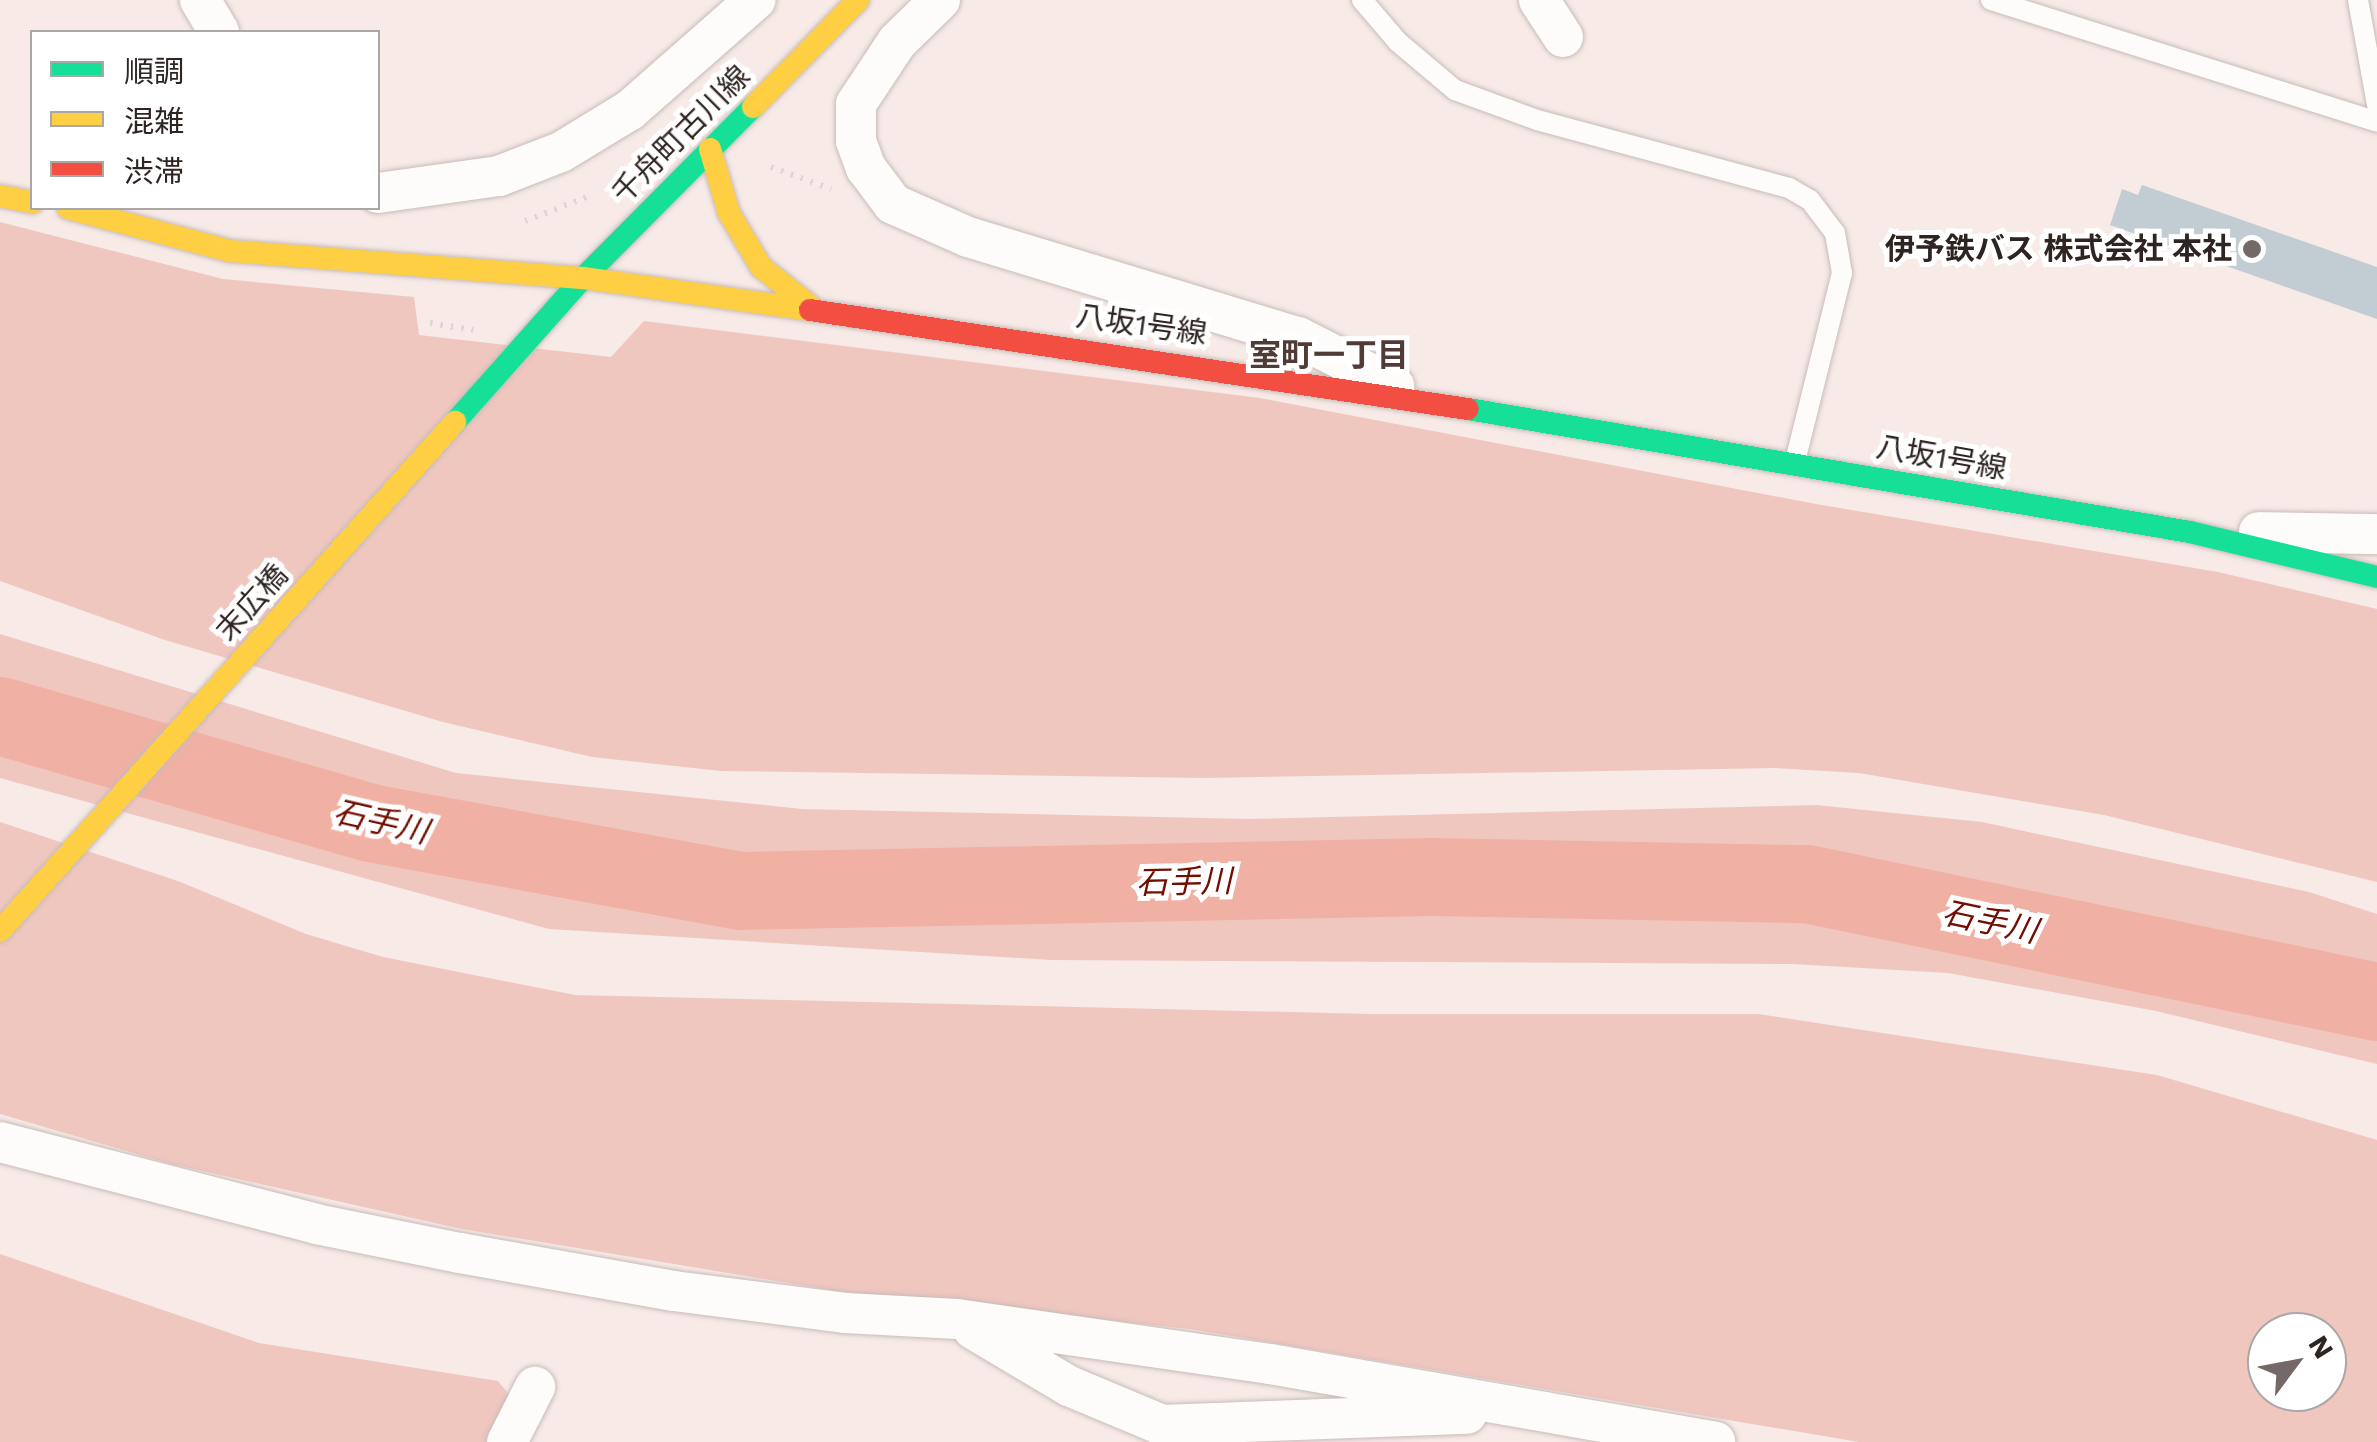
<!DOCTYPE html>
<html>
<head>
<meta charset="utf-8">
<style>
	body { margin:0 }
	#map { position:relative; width:2377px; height:1442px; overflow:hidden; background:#f7eae7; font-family:"Work Sans","Noto Sans JP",sans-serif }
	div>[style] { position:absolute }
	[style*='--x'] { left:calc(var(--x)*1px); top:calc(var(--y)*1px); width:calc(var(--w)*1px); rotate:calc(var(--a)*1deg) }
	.green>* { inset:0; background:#f0c7bf }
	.river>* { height:78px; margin:-39px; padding:0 39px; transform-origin:39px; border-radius:39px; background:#f0b1a4 }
	.building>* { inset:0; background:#c1cdd3 }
	.path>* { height:6px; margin-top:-3px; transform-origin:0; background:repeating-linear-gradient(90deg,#dbd7d7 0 2.5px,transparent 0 10.5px) }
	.roads { filter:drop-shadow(0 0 2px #c7bcb9) drop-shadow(0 0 2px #c7bcb9) }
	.lane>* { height:20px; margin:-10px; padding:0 10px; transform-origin:10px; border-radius:10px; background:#fefcfb }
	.street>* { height:40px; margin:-20px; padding:0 20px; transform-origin:20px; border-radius:20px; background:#fefcfb }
	.fast>* { height:22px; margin:-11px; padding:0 11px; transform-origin:11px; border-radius:11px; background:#16e098 }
	.slow>* { height:22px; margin:-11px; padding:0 11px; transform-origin:11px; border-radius:11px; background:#ffcf43 }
	.jam>* { height:22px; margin:-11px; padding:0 11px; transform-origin:11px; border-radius:11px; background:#f24e42 }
	.dots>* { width:28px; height:28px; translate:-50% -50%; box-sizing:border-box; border:5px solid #fff; border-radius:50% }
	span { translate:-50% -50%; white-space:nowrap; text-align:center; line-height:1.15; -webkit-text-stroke:10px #fff; paint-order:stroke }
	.street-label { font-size:30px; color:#2e2422 }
	.poi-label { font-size:30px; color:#2e2422; font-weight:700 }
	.right { translate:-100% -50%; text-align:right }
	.neighbourhood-label { font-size:32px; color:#513b36; font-weight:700 }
	.water-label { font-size:32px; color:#720d00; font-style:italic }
	.legend { position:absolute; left:30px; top:30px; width:350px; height:180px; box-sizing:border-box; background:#fff; border:2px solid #aba7a7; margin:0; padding:12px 18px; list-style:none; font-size:30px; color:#2e2422 }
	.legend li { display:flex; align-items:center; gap:20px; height:50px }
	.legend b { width:50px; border:2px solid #aba7a7 }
	.north { position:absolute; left:2247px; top:1312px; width:100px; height:100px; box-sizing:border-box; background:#fff; border:2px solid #aba7a7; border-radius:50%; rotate:58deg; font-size:28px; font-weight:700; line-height:40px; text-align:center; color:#2e2422 }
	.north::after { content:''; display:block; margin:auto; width:35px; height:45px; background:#746967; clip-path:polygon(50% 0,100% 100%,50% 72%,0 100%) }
</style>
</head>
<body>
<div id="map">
	<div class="green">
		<i style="clip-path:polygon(0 222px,223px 279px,414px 297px,419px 335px,611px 357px,644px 321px,1260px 398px,1816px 504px,2218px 572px,2377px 609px,2377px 882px,2104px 815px,1859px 773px,1774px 768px,1205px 778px,721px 771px,592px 757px,443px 722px,165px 640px,0 581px)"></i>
		<i style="clip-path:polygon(0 634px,456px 773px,802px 809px,1248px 819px,1816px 805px,1982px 822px,2309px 892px,2377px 914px,2377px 1064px,2156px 1011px,1948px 973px,1793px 964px,1051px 960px,549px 929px,0 778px)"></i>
		<i style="clip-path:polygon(evenodd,0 822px,178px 881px,306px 934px,383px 957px,575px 995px,1370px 1014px,1758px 1014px,2157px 1075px,2377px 1140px,2377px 1442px,1859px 1442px,1190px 1329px,837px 1291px,462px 1229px,171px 1164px,0 1114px,0 822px,2267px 1332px,2327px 1332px,2327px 1392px,2267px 1392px,2267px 1332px)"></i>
		<i style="clip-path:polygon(0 1254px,259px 1343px,498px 1381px,512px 1398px,495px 1442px,0 1442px)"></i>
	</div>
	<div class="river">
		<i style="--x:0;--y:716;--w:385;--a:16.1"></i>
		<i style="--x:370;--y:823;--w:376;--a:10.4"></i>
		<i style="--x:740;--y:891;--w:691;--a:-1.16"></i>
		<i style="--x:1431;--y:877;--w:376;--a:1.1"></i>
		<i style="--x:1807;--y:884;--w:582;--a:11.7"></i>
	</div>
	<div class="building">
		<i style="clip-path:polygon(2142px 185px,2377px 267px,2377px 319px,2110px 225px,2122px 189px,2138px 195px)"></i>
	</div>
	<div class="path">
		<i style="--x:771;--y:167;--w:64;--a:20.1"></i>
		<i style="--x:525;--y:221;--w:72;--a:-21.2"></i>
		<i style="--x:430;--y:323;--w:44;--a:9.2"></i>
	</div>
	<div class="roads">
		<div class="lane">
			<i style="--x:1362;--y:0;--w:55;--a:49.4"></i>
			<i style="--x:1398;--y:42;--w:75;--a:40.1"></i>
			<i style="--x:1455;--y:90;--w:87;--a:20.1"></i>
			<i style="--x:1537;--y:120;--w:261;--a:15.1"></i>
			<i style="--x:1789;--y:188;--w:24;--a:30"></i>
			<i style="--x:1810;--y:200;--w:41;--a:52.9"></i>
			<i style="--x:1835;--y:233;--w:41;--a:80.1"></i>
			<i style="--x:1842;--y:273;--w:194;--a:104"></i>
			<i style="--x:1991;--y:0;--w:405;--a:17.5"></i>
			<i style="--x:2358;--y:0;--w:107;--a:79.7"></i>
		</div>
		<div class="street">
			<i style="--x:200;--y:0;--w:37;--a:59"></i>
			<i style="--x:940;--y:0;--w:60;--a:135.7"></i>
			<i style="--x:897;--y:42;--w:74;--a:123.5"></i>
			<i style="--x:856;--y:104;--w:37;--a:90"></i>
			<i style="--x:856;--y:141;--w:29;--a:70"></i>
			<i style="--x:866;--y:168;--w:45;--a:53.1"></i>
			<i style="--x:893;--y:204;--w:82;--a:23.7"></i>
			<i style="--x:968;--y:237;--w:345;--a:16.9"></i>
			<i style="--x:1298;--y:337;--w:108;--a:27"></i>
			<i style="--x:1539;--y:0;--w:44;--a:57"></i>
			<i style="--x:378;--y:193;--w:122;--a:-8"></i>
			<i style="--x:499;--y:176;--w:66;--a:-21.2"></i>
			<i style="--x:561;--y:152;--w:81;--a:-31.3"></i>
			<i style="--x:630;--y:110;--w:167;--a:-41.3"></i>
			<i style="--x:2259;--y:532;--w:118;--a:1"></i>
			<i style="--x:0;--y:1142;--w:326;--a:14.5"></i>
			<i style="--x:316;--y:1224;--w:147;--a:11.4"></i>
			<i style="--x:460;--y:1253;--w:217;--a:10.1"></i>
			<i style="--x:674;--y:1291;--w:172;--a:7.3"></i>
			<i style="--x:845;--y:1313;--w:112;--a:3.1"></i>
			<i style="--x:957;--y:1319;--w:316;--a:8.2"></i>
			<i style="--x:1270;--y:1364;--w:452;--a:9.9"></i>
			<i style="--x:973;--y:1329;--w:112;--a:30.7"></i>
			<i style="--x:1069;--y:1386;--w:125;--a:22.7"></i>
			<i style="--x:1161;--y:1425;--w:306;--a:-2.1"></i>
			<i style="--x:507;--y:1442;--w:62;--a:-63"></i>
		</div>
		<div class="fast">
			<i style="--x:1468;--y:409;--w:732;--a:9.67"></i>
			<i style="--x:2190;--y:532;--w:192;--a:13.5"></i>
			<i style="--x:455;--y:422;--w:193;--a:-48.4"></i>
			<i style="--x:583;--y:278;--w:241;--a:-45.2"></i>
		</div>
		<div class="slow">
			<i style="--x:753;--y:107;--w:150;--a:-45.5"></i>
			<i style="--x:710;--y:149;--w:67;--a:73.5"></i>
			<i style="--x:729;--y:213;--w:63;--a:59.3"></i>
			<i style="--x:761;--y:267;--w:68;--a:38.4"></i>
			<i style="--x:0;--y:196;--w:33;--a:11"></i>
			<i style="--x:68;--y:208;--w:168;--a:14.9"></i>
			<i style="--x:230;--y:251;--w:354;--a:4.4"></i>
			<i style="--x:583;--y:278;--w:229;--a:8"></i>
			<i style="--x:0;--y:931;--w:683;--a:-48.21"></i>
		</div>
		<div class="jam">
			<i style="--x:810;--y:310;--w:665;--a:8.56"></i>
		</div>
	</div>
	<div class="dots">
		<i style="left:2252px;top:249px;background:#746967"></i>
	</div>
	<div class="street-label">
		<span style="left:681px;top:135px;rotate:-45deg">千舟町古川線</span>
		<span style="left:1141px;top:325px;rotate:8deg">八坂1号線</span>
		<span style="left:1941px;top:458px;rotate:10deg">八坂1号線</span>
		<span style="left:252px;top:603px;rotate:-48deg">末広橋</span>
	</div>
	<div class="poi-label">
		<span class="right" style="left:2232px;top:249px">伊予鉄バス 株式会社 本社</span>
	</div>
	<div class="neighbourhood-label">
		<span style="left:1329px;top:355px">室町一丁目</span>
	</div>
	<div class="water-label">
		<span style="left:381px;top:822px;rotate:13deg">石手川</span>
		<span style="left:1184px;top:882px;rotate:-1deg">石手川</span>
		<span style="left:1990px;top:922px;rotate:12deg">石手川</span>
	</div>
	<ul class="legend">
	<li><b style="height:12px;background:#16e098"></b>順調</li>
	<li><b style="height:12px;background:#ffcf43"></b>混雑</li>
	<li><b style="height:12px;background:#f24e42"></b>渋滞</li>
	</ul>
	<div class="north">N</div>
</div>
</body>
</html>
